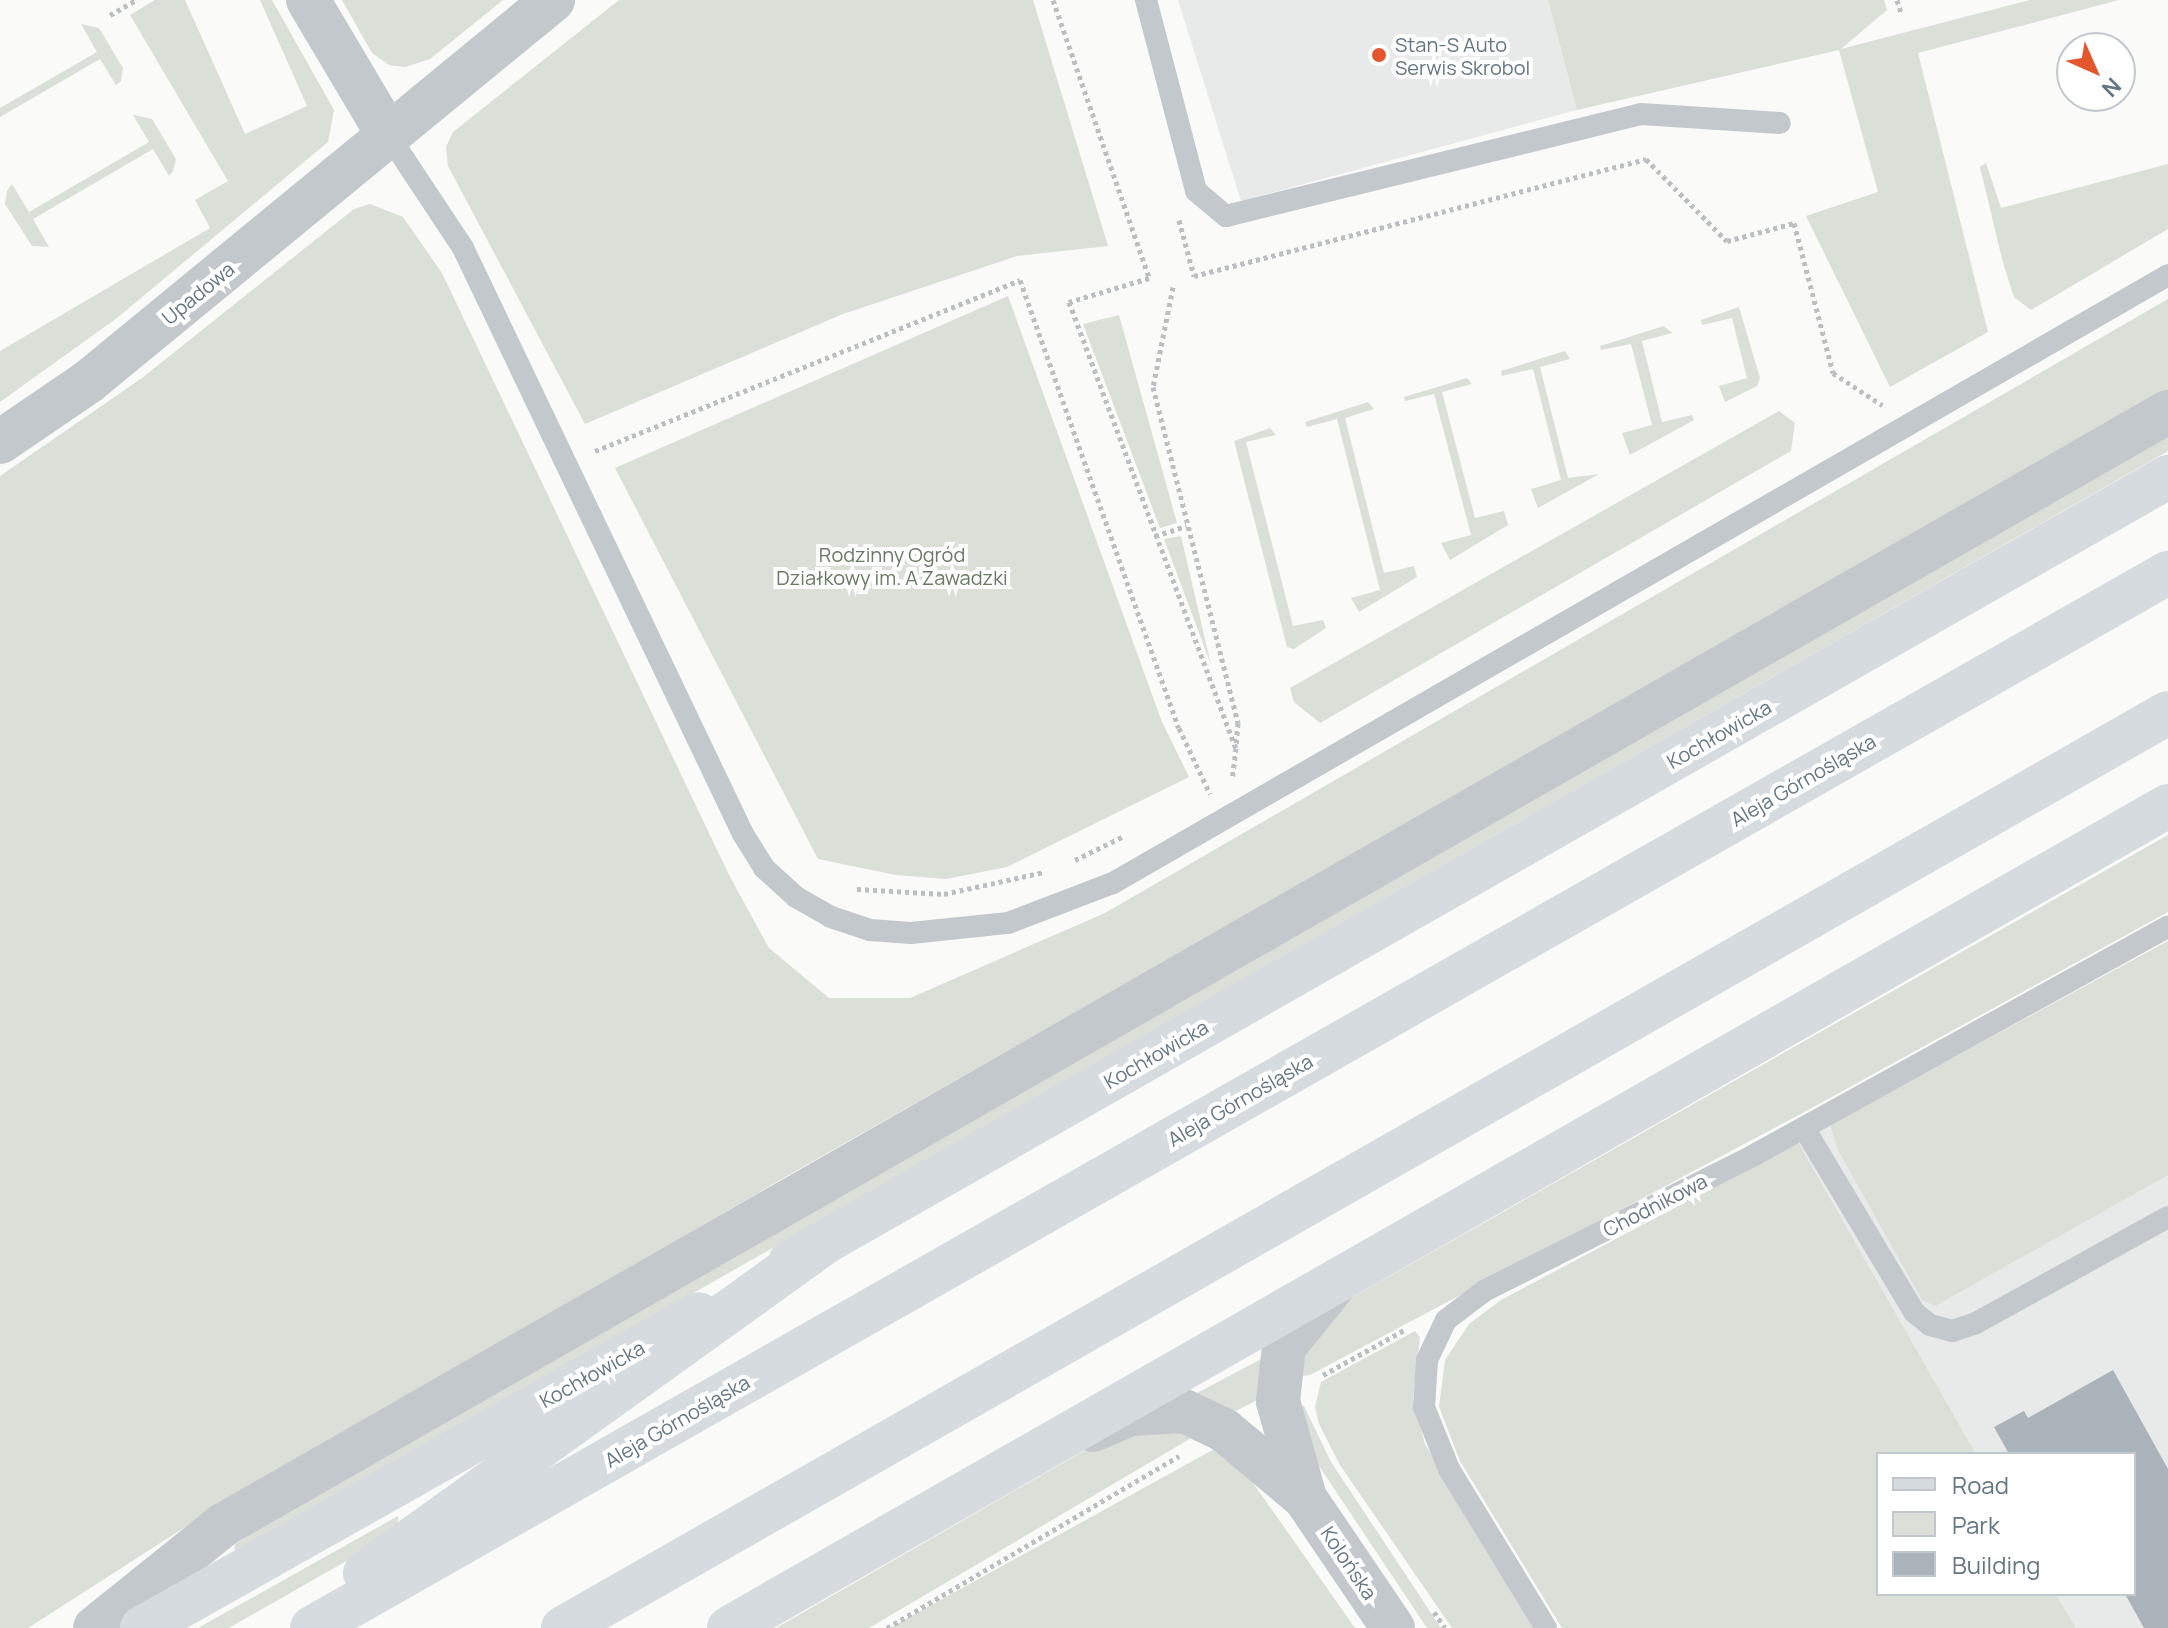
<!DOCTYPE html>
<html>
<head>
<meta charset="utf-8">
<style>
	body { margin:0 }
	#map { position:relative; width:2168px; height:1628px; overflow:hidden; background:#fafaf8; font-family:Manrope,sans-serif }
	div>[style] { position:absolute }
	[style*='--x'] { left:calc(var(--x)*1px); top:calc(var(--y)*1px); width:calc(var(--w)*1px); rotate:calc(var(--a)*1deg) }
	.built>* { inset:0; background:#e8e9e9 }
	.green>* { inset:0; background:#dadfd7 }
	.building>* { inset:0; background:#aab3b9 }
	.path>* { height:5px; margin-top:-2.5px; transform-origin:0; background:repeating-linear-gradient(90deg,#bbbfc2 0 4px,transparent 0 8px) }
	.service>* { height:22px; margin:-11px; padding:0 11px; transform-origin:11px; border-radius:11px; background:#c3c8cc }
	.minor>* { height:44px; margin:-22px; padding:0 22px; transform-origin:22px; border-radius:22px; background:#c3c8cc }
	.secondary>* { height:44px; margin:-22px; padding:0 22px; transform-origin:22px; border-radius:22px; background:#d6dbdf }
	.motorway>* { height:44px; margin:-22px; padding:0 22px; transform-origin:22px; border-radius:22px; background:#d6dbdf }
	.dots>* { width:22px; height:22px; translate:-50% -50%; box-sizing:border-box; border:4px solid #fff; border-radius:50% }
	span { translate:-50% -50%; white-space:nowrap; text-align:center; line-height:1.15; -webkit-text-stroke:8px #fff; paint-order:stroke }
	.poi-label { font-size:20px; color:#657683 }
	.left { translate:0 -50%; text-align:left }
	.street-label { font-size:20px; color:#657683 }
	.park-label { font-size:20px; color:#687a64 }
	.legend { position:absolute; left:1876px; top:1452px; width:260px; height:144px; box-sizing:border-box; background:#fff; border:2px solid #c1c8cd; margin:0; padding:10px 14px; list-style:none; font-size:24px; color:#657683 }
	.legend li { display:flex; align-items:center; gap:16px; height:40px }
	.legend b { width:40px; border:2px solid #c1c8cd }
	.north { position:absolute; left:2056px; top:32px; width:80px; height:80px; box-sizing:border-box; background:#fff; border:2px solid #c1c8cd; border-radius:50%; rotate:135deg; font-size:22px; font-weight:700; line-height:32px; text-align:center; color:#657683 }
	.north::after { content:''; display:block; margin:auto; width:28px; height:36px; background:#e4572e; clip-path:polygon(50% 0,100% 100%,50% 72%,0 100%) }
</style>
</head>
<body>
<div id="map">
	<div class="built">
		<i style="clip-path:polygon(1178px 0,1548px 0,1577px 110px,1241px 201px)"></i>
		<i style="clip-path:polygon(2168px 941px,2168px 1628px,2076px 1628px,2056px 1594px,2134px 1594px,2134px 1454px,1976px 1454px,1798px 1142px)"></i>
	</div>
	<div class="green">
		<i style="clip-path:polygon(155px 0,185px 0,245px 134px,307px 106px,260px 0,272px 0,334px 110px,328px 142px,117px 318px,0 402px,0 351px,210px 228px,195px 200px,228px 181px,130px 15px)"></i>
		<i style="clip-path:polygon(342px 0,503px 0,430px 59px,405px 67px,389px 65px,372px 53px)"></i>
		<i style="clip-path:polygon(619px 0,1033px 0,1108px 246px,1017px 256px,843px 314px,585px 424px,448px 166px,446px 147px,453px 132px)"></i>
		<i style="clip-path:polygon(1548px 0,1884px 0,1887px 10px,1841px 49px,2030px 0,2119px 0,1918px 53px,1988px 332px,1890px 387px,1806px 216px,1878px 192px,1839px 50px,1577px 110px)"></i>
		<i style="clip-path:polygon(81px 24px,99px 28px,123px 68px,121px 81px,116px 85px,100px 59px,0 117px,0 108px,97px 52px)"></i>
		<i style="clip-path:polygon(133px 115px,152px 119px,176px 159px,173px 171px,169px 176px,153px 149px,33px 219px,49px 247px,32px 246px,5px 204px,7px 191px,12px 184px,29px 212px,149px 142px)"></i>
		<i style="clip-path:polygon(1986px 163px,2001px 208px,2168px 164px,2168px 229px,2031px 310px,2014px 297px,2003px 263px,1980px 167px)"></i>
		<i style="clip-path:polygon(370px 204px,403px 217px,442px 273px,729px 875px,769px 948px,829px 998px,910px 998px,1105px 913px,2168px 299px,2168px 391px,801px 1168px,221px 1504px,28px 1628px,0 1628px,0 476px,142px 378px,354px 209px)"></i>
		<i style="clip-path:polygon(1008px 296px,1162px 722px,1189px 777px,1007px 867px,946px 879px,896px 875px,818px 859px,615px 468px)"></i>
		<i style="clip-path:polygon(1739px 307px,1760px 378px,1757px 386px,1725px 402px,1719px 386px,1747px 378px,1732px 318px,1702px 325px,1701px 320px)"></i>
		<i style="clip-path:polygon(1119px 315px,1177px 523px,1160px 528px,1083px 324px)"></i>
		<i style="clip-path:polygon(1664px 326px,1672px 333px,1642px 341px,1662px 422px,1692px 415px,1694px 420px,1630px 455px,1622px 433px,1652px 425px,1631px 344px,1601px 350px,1600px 346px)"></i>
		<i style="clip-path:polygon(1565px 351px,1570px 359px,1540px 367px,1568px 478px,1599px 474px,1538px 508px,1531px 489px,1561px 480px,1533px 369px,1502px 376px,1501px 371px)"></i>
		<i style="clip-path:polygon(1467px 378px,1472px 384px,1442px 392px,1475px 518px,1504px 511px,1508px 525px,1450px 560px,1441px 543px,1471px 535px,1434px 394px,1405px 401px,1404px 397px)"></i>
		<i style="clip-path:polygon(1368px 402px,1374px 409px,1345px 418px,1384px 573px,1414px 566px,1417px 577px,1359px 612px,1351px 598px,1380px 590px,1337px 419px,1307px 427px,1305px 422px)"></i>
		<i style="clip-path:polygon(1779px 411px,1795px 423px,1791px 451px,1320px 723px,1294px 702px,1290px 688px)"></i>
		<i style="clip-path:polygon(1270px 428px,1276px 435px,1246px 442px,1293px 626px,1323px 620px,1326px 628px,1294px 649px,1287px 647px,1234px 441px)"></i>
		<i style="clip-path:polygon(2168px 437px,2168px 451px,240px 1552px,234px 1549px,235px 1544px,321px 1491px)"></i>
		<i style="clip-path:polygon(1181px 536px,1211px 665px,1164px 539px)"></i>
		<i style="clip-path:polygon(2168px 835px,2168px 912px,1797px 1116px,1310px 1375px,1297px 1377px,1308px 1338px,1337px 1306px)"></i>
		<i style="clip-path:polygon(2168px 941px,2168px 1175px,1935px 1306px,1922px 1300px,1838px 1150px,1830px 1125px)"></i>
		<i style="clip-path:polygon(1798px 1142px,1976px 1454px,1878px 1454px,1878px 1594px,2056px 1594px,2076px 1628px,1562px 1628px,1460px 1461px,1439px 1407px,1445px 1360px,1469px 1324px,1501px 1300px)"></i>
		<i style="clip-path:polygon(1415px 1331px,1420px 1337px,1413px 1399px,1425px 1444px,1534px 1628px,1452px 1628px,1340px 1465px,1319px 1424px,1315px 1407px,1321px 1382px)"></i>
		<i style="clip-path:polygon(1263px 1358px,1261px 1398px,1232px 1413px,1197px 1393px)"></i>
		<i style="clip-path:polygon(1294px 1405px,1304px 1406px,1331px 1462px,1441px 1628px,1427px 1628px,1313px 1457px)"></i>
		<i style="clip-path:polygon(1155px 1426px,1198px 1434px,869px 1628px,776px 1628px,1108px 1437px)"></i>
		<i style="clip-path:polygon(1218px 1447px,1251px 1480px,1355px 1628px,890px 1628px)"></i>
		<i style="clip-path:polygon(398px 1516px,398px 1524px,362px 1552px,229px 1628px,198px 1628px)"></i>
	</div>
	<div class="building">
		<i style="clip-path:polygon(2113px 1370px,2168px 1469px,2168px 1628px,2144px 1628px,2125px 1594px,2134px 1594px,2134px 1454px,2009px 1454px,1994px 1427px,2024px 1411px,2028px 1418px)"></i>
	</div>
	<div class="path">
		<i style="--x:1053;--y:0;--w:294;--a:70.9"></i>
		<i style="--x:1149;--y:278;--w:84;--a:163.3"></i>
		<i style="--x:1069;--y:302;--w:476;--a:69.5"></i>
		<i style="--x:1236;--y:748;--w:31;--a:97"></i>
		<i style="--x:1897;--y:0;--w:13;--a:72"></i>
		<i style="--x:110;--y:15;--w:30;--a:-30"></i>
		<i style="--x:1179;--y:220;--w:58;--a:75"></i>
		<i style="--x:1194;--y:276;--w:467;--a:-14.5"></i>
		<i style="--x:1646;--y:159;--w:115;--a:45.4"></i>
		<i style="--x:1727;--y:241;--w:69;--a:-15"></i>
		<i style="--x:1794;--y:223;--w:155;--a:75.4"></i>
		<i style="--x:1833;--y:373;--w:59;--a:33.1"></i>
		<i style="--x:1173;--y:287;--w:102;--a:101.3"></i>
		<i style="--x:1153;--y:387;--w:347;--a:75.8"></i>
		<i style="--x:1238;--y:723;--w:22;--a:95"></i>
		<i style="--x:595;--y:451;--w:458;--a:-21.9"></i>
		<i style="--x:1020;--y:280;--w:475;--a:70.5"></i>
		<i style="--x:1179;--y:728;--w:73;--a:64.8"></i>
		<i style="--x:1155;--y:536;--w:33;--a:-18"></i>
		<i style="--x:1075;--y:860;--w:55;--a:-26.1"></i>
		<i style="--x:857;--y:889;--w:87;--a:3.3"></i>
		<i style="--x:944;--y:894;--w:102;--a:-12.4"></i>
		<i style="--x:1323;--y:1375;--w:95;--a:-29"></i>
		<i style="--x:1434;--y:1612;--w:19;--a:55"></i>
		<i style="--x:887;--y:1628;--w:339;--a:-30.5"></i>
	</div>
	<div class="service">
		<i style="--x:1146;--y:0;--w:197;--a:75.3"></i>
		<i style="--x:1196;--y:191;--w:39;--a:40"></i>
		<i style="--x:1226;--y:216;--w:427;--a:-13.8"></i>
		<i style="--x:1641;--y:114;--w:139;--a:3.7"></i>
		<i style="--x:387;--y:133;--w:138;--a:56.5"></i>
		<i style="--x:463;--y:248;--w:649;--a:64.46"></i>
		<i style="--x:743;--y:834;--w:40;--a:58"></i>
		<i style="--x:764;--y:868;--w:43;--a:42.2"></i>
		<i style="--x:796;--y:897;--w:40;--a:29.7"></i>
		<i style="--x:831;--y:917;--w:41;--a:18.4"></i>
		<i style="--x:870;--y:930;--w:41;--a:4.2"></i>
		<i style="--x:911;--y:933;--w:98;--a:-5.9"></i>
		<i style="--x:1008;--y:923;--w:112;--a:-20.9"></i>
		<i style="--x:1113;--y:883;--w:1218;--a:-29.95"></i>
		<i style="--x:1804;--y:1128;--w:214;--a:59.1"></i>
		<i style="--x:1914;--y:1312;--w:21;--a:39"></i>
		<i style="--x:1930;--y:1325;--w:23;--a:15"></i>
		<i style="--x:1952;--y:1331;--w:25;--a:-18"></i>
		<i style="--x:1976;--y:1323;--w:219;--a:-28.9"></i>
		<i style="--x:1546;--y:1628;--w:186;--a:-121.4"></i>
		<i style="--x:1449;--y:1469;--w:67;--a:-112"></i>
		<i style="--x:1424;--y:1407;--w:47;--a:-86.3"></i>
		<i style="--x:1427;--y:1360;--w:44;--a:-64.6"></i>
		<i style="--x:1446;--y:1320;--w:48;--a:-37.3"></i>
		<i style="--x:1484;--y:1291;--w:305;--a:-26.7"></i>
		<i style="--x:1756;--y:1154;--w:470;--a:-28.9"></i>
	</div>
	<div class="minor">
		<i style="--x:308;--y:0;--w:155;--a:59.3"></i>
		<i style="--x:0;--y:442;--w:107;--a:-34.3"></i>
		<i style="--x:88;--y:382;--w:602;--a:-39.4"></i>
		<i style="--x:1093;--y:1430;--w:40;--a:-23.4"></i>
		<i style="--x:1130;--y:1414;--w:54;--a:-3.2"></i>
		<i style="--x:1184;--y:1411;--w:44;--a:25.4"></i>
		<i style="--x:1224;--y:1430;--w:106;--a:40"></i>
		<i style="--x:1305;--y:1498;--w:157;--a:55.9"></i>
		<i style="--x:1305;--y:1498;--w:101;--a:-105.6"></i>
		<i style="--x:1278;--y:1401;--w:54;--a:-83.7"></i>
		<i style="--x:1284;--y:1347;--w:86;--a:-51.1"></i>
		<i style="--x:95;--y:1628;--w:164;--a:-38.8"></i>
		<i style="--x:223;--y:1525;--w:2241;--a:-29.78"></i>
	</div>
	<div class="secondary">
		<i style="--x:790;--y:1262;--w:1586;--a:-29.67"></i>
		<i style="--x:142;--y:1628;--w:639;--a:-29.41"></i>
		<i style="--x:729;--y:1628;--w:1657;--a:-29.74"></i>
	</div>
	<div class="motorway">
		<i style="--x:365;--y:1573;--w:565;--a:-35.71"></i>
		<i style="--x:312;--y:1628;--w:2135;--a:-29.62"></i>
		<i style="--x:563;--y:1628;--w:1847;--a:-29.69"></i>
	</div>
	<div class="dots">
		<i style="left:1379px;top:55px;background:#e4572e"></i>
	</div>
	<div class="poi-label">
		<span class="left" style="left:1395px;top:56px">Stan-S Auto<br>Serwis Skrobol</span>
	</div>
	<div class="street-label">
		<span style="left:198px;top:293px;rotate:-39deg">Upadowa</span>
		<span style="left:1719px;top:734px;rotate:-30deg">Kochłowicka</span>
		<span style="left:1803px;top:780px;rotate:-30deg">Aleja Górnośląska</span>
		<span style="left:1156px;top:1054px;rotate:-30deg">Kochłowicka</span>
		<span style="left:1240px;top:1100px;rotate:-30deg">Aleja Górnośląska</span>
		<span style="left:1655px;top:1205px;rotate:-27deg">Chodnikowa</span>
		<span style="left:592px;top:1374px;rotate:-29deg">Kochłowicka</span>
		<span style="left:677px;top:1421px;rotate:-30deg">Aleja Górnośląska</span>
		<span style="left:1349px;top:1563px;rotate:56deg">Kolońska</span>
	</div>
	<div class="park-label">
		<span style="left:892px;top:566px">Rodzinny Ogród<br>Działkowy im. A Zawadzki</span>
	</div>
	<ul class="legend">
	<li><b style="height:10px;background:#d6dbdf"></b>Road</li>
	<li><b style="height:22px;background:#dadfd7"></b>Park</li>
	<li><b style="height:22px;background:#aab3b9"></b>Building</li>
	</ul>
	<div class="north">N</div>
</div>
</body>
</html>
